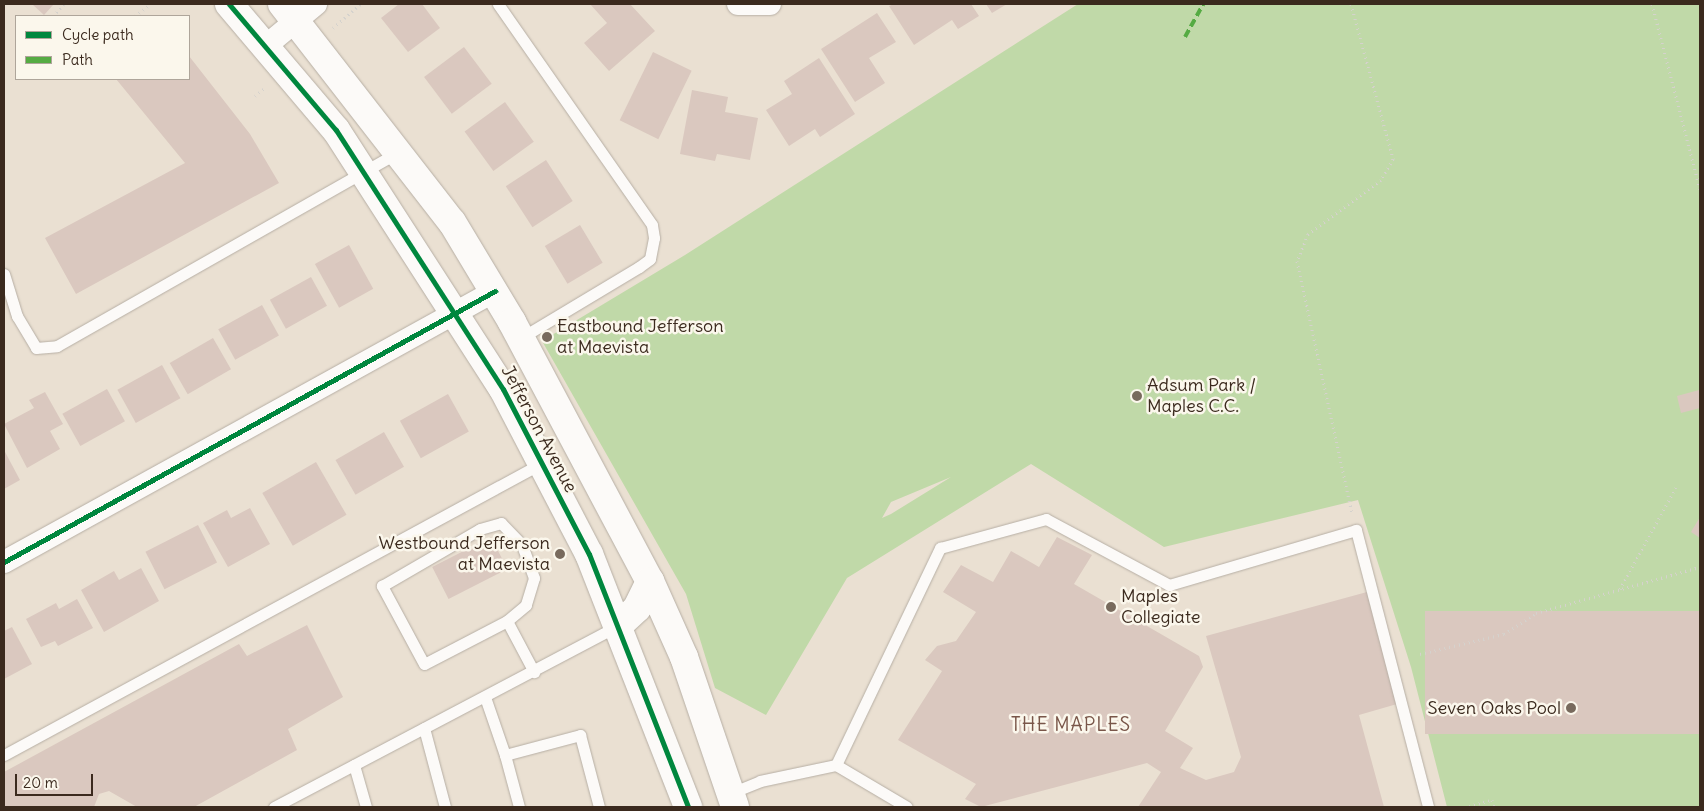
<!DOCTYPE html>
<html>
<head>
<meta charset="utf-8">
<style>
	body { margin:0 }
	#map { position:relative; width:1704px; height:811px; overflow:hidden; background:#eae0d2; font-family:Delius,sans-serif }
	div>[style] { position:absolute }
	[style*='--x'] { left:calc(var(--x)*1px); top:calc(var(--y)*1px); width:calc(var(--w)*1px); rotate:calc(var(--a)*1deg) }
	.green>* { inset:0; background:#c0d9a8 }
	.building>* { inset:0; background:#dac8bf; transform-origin:0 0 }
	.path>* { height:3px; margin-top:-1.5px; transform-origin:0; background:repeating-linear-gradient(90deg,#d5d2cd 0 1px,transparent 0 5px) }
	.roads { filter:drop-shadow(0 0 1px #b6aea4) drop-shadow(0 0 1px #b6aea4) }
	.service>* { height:11px; margin:-5.5px; padding:0 5.5px; transform-origin:5.5px; border-radius:5.5px; background:#fcfaf8 }
	.minor>* { height:22px; margin:-11px; padding:0 11px; transform-origin:11px; border-radius:11px; background:#fcfaf8 }
	.tertiary>* { height:28px; margin:-14px; padding:0 14px; transform-origin:14px; border-radius:14px; background:#fcfaf8 }
	.quiet>* { height:4px; margin-top:-2px; transform-origin:0; background:repeating-linear-gradient(90deg,#55ab43 0 8px,transparent 0 12px) }
	.cycleway>* { height:5px; margin:-2.5px; padding:0 2.5px; transform-origin:2.5px; border-radius:2.5px; background:#00873e }
	.dots>* { width:14px; height:14px; translate:-50% -50%; box-sizing:border-box; border:2px solid #fbf7ec; border-radius:50% }
	span { translate:-50% -50%; white-space:nowrap; text-align:center; line-height:1.15; -webkit-text-stroke:5px #fbf7ec; paint-order:stroke }
	.poi-label { font-size:18px; color:#3b2a1e }
	.left { translate:0 -50%; text-align:left }
	.right { translate:-100% -50%; text-align:right }
	.street-label { font-size:18px; color:#3b2a1e }
	.neighbourhood-label { font-size:19px; color:#795649; letter-spacing:1px }
	.frame { position:absolute; inset:0; border:5px solid #3b2a1e; pointer-events:none }
	.legend { position:absolute; left:15px; top:15px; width:175px; height:65px; box-sizing:border-box; background:#fbf7ec; border:1px solid #aea59a; margin:0; padding:6px 9px; list-style:none; font-size:15px; color:#3b2a1e }
	.legend li { display:flex; align-items:center; gap:10px; height:25px }
	.legend b { width:25px; border:1px solid #aea59a }
	.scale { position:absolute; left:15px; top:774px; width:78px; height:22px; box-sizing:border-box; border:2px solid #3b2a1e; border-top:0; padding-left:6px; font-size:15px; line-height:18px; white-space:nowrap; color:#3b2a1e; -webkit-text-stroke:4px #fbf7ec; paint-order:stroke }
</style>
</head>
<body>
<div id="map">
	<div class="green">
		<i style="clip-path:polygon(evenodd,1078px 4px,1700px 4px,1700px 807px,1447px 807px,1411px 667px,1358px 500px,1164px 547px,1031px 464px,847px 578px,766px 715px,715px 688px,686px 594px,542px 341px,685px 255px,1078px 4px,951px 477px,891px 514px,882px 518px,891px 502px,951px 477px)"></i>
	</div>
	<div class="building">
		<i style="clip-path:polygon(32px 4px,54px 4px,44px 15px)"></i>
		<i style="clip-path:polygon(399px 4px,422px 4px,440px 28px,408px 52px,381px 18px)"></i>
		<i style="clip-path:polygon(590px 4px,630px 4px,655px 31px,609px 71px,584px 43px,607px 23px)"></i>
		<i style="clip-path:polygon(894px 4px,971px 4px,979px 16px,958px 29px,952px 20px,914px 45px,889px 6px)"></i>
		<i style="clip-path:polygon(986px 4px,1007px 4px,992px 13px)"></i>
		<i style="clip-path:polygon(877px 13px,896px 42px,869px 58px,885px 83px,855px 102px,821px 49px)"></i>
		<i style="left:464px;top:47px;width:46px;height:50px;rotate:53deg"></i>
		<i style="left:653px;top:52px;width:43px;height:76px;rotate:26deg"></i>
		<i style="clip-path:polygon(189px 56px,250px 134px,279px 183px,76px 294px,45px 238px,185px 163px,116px 79px,189px 79px)"></i>
		<i style="clip-path:polygon(819px 58px,855px 114px,820px 137px,815px 129px,789px 146px,766px 110px,792px 94px,784px 81px)"></i>
		<i style="clip-path:polygon(692px 90px,728px 97px,725px 112px,758px 118px,750px 160px,717px 154px,715px 161px,680px 154px)"></i>
		<i style="left:505px;top:102px;width:49px;height:50px;rotate:54deg"></i>
		<i style="left:546px;top:160px;width:49px;height:48px;rotate:57deg"></i>
		<i style="left:580px;top:225px;width:44px;height:41px;rotate:59deg"></i>
		<i style="left:349px;top:245px;width:50px;height:39px;rotate:61deg"></i>
		<i style="left:311px;top:277px;width:33px;height:47px;rotate:61deg"></i>
		<i style="left:262px;top:305px;width:35px;height:50px;rotate:61deg"></i>
		<i style="left:213px;top:338px;width:36px;height:50px;rotate:60deg"></i>
		<i style="left:162px;top:365px;width:38px;height:51px;rotate:61deg"></i>
		<i style="left:107px;top:389px;width:37px;height:51px;rotate:61deg"></i>
		<i style="clip-path:polygon(1699px 390px,1700px 408px,1681px 413px,1677px 396px)"></i>
		<i style="clip-path:polygon(45px 392px,63px 424px,50px 431px,60px 449px,27px 468px,4px 424px,34px 408px,29px 400px)"></i>
		<i style="left:448px;top:394px;width:43px;height:55px;rotate:61deg"></i>
		<i style="left:384px;top:432px;width:40px;height:56px;rotate:60deg"></i>
		<i style="clip-path:polygon(4px 450px,20px 480px,4px 489px)"></i>
		<i style="left:316px;top:462px;width:61px;height:62px;rotate:60deg"></i>
		<i style="clip-path:polygon(250px 508px,270px 544px,228px 567px,203px 523px,227px 510px,231px 518px)"></i>
		<i style="clip-path:polygon(1700px 517px,1700px 538px,1691px 532px)"></i>
		<i style="left:198px;top:525px;width:42px;height:59px;rotate:63deg"></i>
		<i style="left:491px;top:537px;width:36px;height:66px;rotate:63deg"></i>
		<i style="clip-path:polygon(1057px 537px,1092px 555px,1074px 584px,1199px 656px,1203px 667px,1165px 731px,1193px 748px,1180px 768px,1206px 780px,1234px 772px,1241px 757px,1206px 636px,1367px 592px,1397px 704px,1359px 715px,1384px 807px,1138px 807px,1161px 772px,1147px 763px,981px 807px,965px 799px,976px 784px,898px 740px,942px 671px,925px 660px,937px 646px,956px 641px,976px 612px,943px 592px,961px 565px,993px 582px,1011px 551px,1039px 567px)"></i>
		<i style="clip-path:polygon(141px 568px,159px 601px,104px 632px,81px 590px,114px 571px,119px 580px)"></i>
		<i style="clip-path:polygon(77px 599px,93px 628px,58px 646px,55px 641px,41px 647px,26px 619px,56px 603px,59px 609px)"></i>
		<i style="left:1700px;top:611px;width:123px;height:275px;rotate:90deg"></i>
		<i style="clip-path:polygon(307px 625px,343px 697px,288px 729px,297px 750px,194px 807px,137px 807px,109px 791px,99px 794px,94px 807px,4px 807px,4px 772px,239px 644px,247px 656px)"></i>
		<i style="clip-path:polygon(12px 627px,32px 664px,4px 679px,4px 631px)"></i>
	</div>
	<div class="path">
		<i style="--x:1351;--y:4;--w:161;--a:74.8"></i>
		<i style="--x:1393;--y:159;--w:24;--a:120"></i>
		<i style="--x:1381;--y:180;--w:91;--a:143.5"></i>
		<i style="--x:1308;--y:234;--w:29;--a:112"></i>
		<i style="--x:1297;--y:261;--w:258;--a:77.7"></i>
		<i style="--x:1652;--y:4;--w:192;--a:75.5"></i>
		<i style="--x:53;--y:16;--w:16;--a:-47"></i>
		<i style="--x:135;--y:16;--w:20;--a:-37"></i>
		<i style="--x:333;--y:28;--w:37;--a:-41"></i>
		<i style="--x:255;--y:96;--w:14;--a:-39"></i>
		<i style="--x:1620;--y:589;--w:116;--a:-61.2"></i>
		<i style="--x:1420;--y:654;--w:86;--a:-13.4"></i>
		<i style="--x:1504;--y:634;--w:38;--a:-33"></i>
		<i style="--x:1536;--y:613;--w:170;--a:-15.7"></i>
		<i style="--x:1469;--y:806;--w:24;--a:-15"></i>
		<i style="--x:1492;--y:800;--w:7;--a:74"></i>
	</div>
	<div class="roads">
		<div class="service">
			<i style="--x:498;--y:4;--w:269;--a:55.1"></i>
			<i style="--x:652;--y:225;--w:13;--a:81"></i>
			<i style="--x:654;--y:238;--w:21;--a:101"></i>
			<i style="--x:650;--y:259;--w:14;--a:144"></i>
			<i style="--x:639;--y:267;--w:138;--a:149"></i>
			<i style="--x:4;--y:274;--w:44;--a:72.8"></i>
			<i style="--x:17;--y:316;--w:37;--a:59"></i>
			<i style="--x:36;--y:348;--w:21;--a:-5"></i>
			<i style="--x:57;--y:346;--w:393;--a:-29.6"></i>
			<i style="--x:501;--y:523;--w:30;--a:46"></i>
			<i style="--x:522;--y:545;--w:35;--a:70"></i>
			<i style="--x:534;--y:578;--w:28;--a:107"></i>
			<i style="--x:526;--y:605;--w:25;--a:140"></i>
			<i style="--x:507;--y:621;--w:93;--a:152.6"></i>
			<i style="--x:424;--y:664;--w:89;--a:-118.3"></i>
			<i style="--x:382;--y:586;--w:113;--a:-30.2"></i>
			<i style="--x:480;--y:529;--w:22;--a:-16"></i>
			<i style="--x:507;--y:621;--w:58;--a:62.1"></i>
			<i style="--x:485;--y:697;--w:61;--a:71"></i>
			<i style="--x:505;--y:755;--w:78;--a:-14.9"></i>
			<i style="--x:580;--y:735;--w:74;--a:75.2"></i>
			<i style="--x:424;--y:728;--w:82;--a:75.1"></i>
			<i style="--x:4;--y:755;--w:612;--a:-28.49"></i>
			<i style="--x:505;--y:755;--w:54;--a:74.9"></i>
			<i style="--x:354;--y:765;--w:44;--a:74.1"></i>
			<i style="--x:836;--y:765;--w:241;--a:-64.4"></i>
			<i style="--x:940;--y:548;--w:110;--a:-15.3"></i>
			<i style="--x:1046;--y:519;--w:140;--a:28.2"></i>
			<i style="--x:1169;--y:585;--w:195;--a:-16.4"></i>
			<i style="--x:1356;--y:530;--w:286;--a:75.4"></i>
			<i style="--x:731;--y:793;--w:31;--a:-22"></i>
			<i style="--x:760;--y:781;--w:78;--a:-11.9"></i>
			<i style="--x:836;--y:765;--w:82;--a:30.6"></i>
			<i style="--x:274;--y:807;--w:389;--a:-27.8"></i>
		</div>
		<div class="minor">
			<i style="--x:738;--y:4;--w:32;--a:0"></i>
			<i style="--x:267;--y:45;--w:64;--a:-39.9"></i>
			<i style="--x:4;--y:562;--w:561;--a:-28.9"></i>
		</div>
		<div class="tertiary">
			<i style="--x:229;--y:4;--w:165;--a:49.7"></i>
			<i style="--x:336;--y:130;--w:308;--a:57.2"></i>
			<i style="--x:503;--y:389;--w:186;--a:62.5"></i>
			<i style="--x:589;--y:554;--w:272;--a:68.6"></i>
			<i style="--x:282;--y:4;--w:276;--a:52.1"></i>
			<i style="--x:452;--y:222;--w:117;--a:59"></i>
			<i style="--x:512;--y:322;--w:293;--a:62"></i>
			<i style="--x:650;--y:581;--w:83;--a:65.9"></i>
			<i style="--x:684;--y:657;--w:158;--a:71.2"></i>
			<i style="--x:619;--y:625;--w:25;--a:-43"></i>
			<i style="--x:637;--y:608;--w:30;--a:-64"></i>
		</div>
	</div>
	<div class="quiet">
		<i style="--x:1185;--y:37;--w:38;--a:-61"></i>
	</div>
	<div class="cycleway">
		<i style="--x:229;--y:4;--w:165;--a:49.7"></i>
		<i style="--x:336;--y:130;--w:308;--a:57.2"></i>
		<i style="--x:503;--y:389;--w:186;--a:62.5"></i>
		<i style="--x:589;--y:554;--w:272;--a:68.6"></i>
		<i style="--x:4;--y:562;--w:561;--a:-28.9"></i>
	</div>
	<div class="dots">
		<i style="left:547px;top:337px;background:#786a5d"></i>
		<i style="left:1137px;top:396px;background:#786a5d"></i>
		<i style="left:560px;top:554px;background:#786a5d"></i>
		<i style="left:1111px;top:607px;background:#786a5d"></i>
		<i style="left:1571px;top:708px;background:#786a5d"></i>
	</div>
	<div class="poi-label">
		<span class="left" style="left:557px;top:337px">Eastbound Jefferson<br>at Maevista</span>
		<span class="left" style="left:1147px;top:396px">Adsum Park /<br>Maples C.C.</span>
		<span class="right" style="left:550px;top:554px">Westbound Jefferson<br>at Maevista</span>
		<span class="left" style="left:1121px;top:607px">Maples<br>Collegiate</span>
		<span class="right" style="left:1561px;top:708px">Seven Oaks Pool</span>
	</div>
	<div class="street-label">
		<span style="left:539px;top:429px;rotate:62deg">Jefferson Avenue</span>
	</div>
	<div class="neighbourhood-label">
		<span style="left:1071px;top:725px">THE MAPLES</span>
	</div>
	<div class="frame"></div>
	<ul class="legend">
	<li><b style="height:6px;background:#00873e"></b>Cycle path</li>
	<li><b style="height:6px;background:#55ab43"></b>Path</li>
	</ul>
	<div class="scale">20 m</div>
</div>
</body>
</html>
